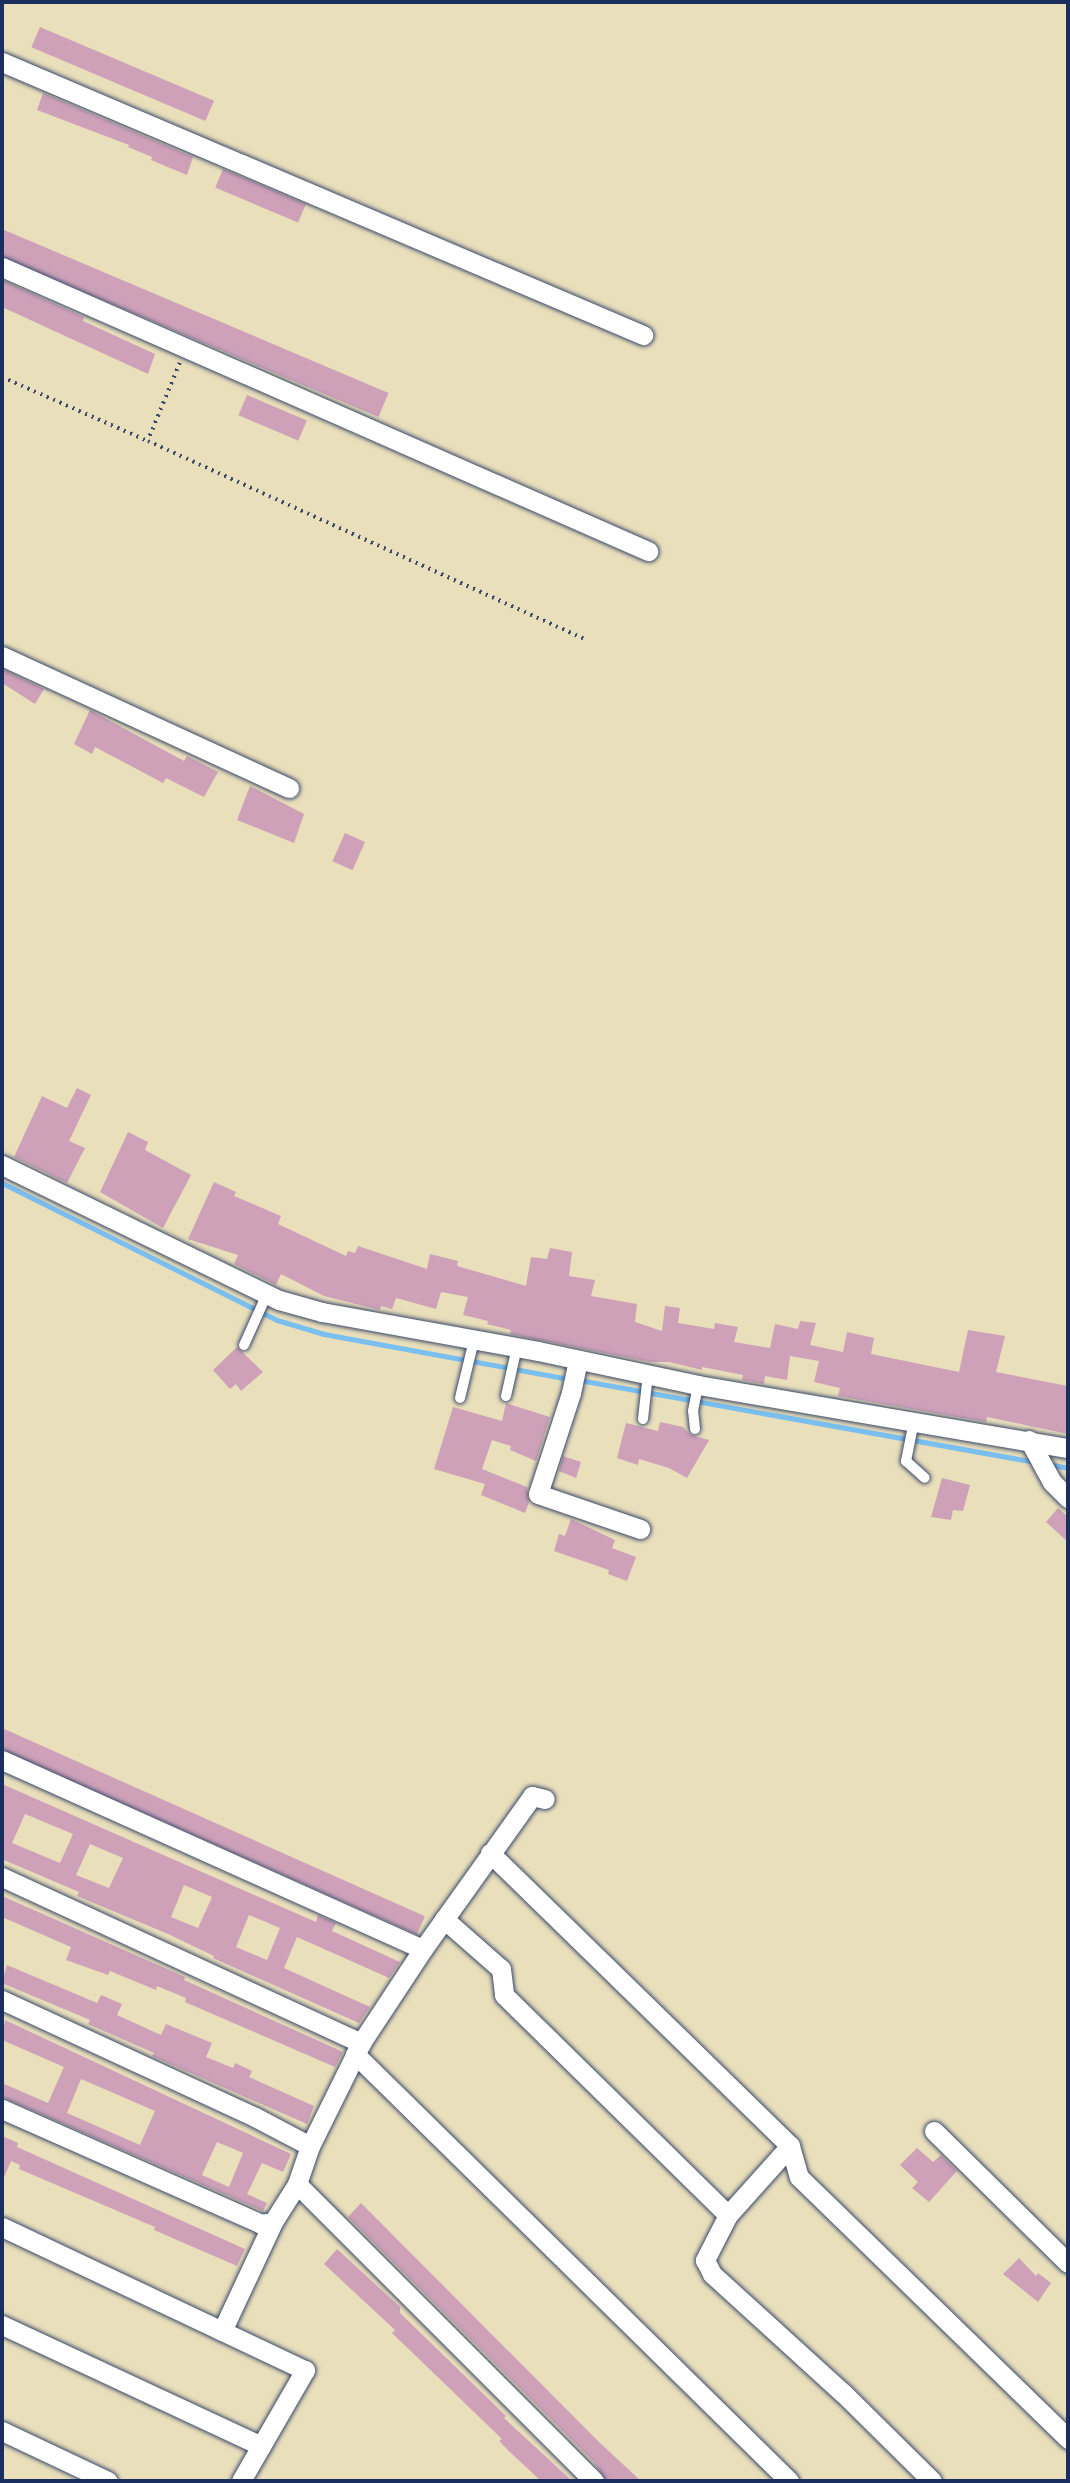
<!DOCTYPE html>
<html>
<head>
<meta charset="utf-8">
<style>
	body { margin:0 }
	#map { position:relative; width:1070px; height:2483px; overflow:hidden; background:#e9dfbb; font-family:"Sorts Mill Goudy",serif }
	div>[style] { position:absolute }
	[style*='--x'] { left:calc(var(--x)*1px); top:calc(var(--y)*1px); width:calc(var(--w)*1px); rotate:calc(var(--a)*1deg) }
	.stream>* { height:5px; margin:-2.5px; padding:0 2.5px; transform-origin:2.5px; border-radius:2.5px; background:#79bff0 }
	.building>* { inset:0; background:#cea1b9; transform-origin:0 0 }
	.path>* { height:3.5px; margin-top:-1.75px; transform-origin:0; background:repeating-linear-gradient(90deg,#3a496c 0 2px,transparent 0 7px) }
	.roads { filter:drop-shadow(0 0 2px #3a496c) drop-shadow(0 0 2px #3a496c) }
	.service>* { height:10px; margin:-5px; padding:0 5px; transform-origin:5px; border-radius:5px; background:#fff }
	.minor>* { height:19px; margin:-9.5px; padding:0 9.5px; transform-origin:9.5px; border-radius:9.5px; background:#fff }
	span { translate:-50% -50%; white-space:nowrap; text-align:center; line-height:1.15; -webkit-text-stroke:5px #f6f6f2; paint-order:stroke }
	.frame { position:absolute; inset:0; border:4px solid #1b2f5e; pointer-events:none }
</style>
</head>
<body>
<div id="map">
	<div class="stream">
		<i style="--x:2;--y:1183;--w:307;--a:26.5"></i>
		<i style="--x:277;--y:1320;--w:49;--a:16.6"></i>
		<i style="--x:324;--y:1334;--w:249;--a:10.4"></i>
		<i style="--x:579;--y:1380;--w:463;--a:10.2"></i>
		<i style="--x:1048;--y:1464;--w:20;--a:11"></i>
	</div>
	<div class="building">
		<i style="left:40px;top:27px;width:189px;height:22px;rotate:23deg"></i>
		<i style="clip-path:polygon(43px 93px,193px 157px,187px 175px,151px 160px,152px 157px,128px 147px,129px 145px,37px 110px)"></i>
		<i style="left:223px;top:169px;width:90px;height:20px;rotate:23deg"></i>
		<i style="left:2px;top:229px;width:420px;height:26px;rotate:23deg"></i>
		<i style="clip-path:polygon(2px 280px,84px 317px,83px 321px,155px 354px,148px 374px,2px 307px)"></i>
		<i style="left:247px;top:395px;width:65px;height:22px;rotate:23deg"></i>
		<i style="clip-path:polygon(2px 669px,44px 689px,35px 704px,2px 683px)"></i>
		<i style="clip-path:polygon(90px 710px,184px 761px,187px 756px,218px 772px,204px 797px,166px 778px,163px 783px,95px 747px,92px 754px,74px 744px)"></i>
		<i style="clip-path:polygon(250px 786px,304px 814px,294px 843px,237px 820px)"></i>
		<i style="left:345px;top:833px;width:22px;height:31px;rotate:24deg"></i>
		<i style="clip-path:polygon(77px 1088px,91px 1095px,69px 1141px,85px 1148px,67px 1183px,14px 1157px,42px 1096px,67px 1108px)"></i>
		<i style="clip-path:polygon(128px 1132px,148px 1142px,145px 1150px,191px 1175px,163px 1228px,100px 1192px)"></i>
		<i style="clip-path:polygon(214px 1182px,236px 1192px,234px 1196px,281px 1216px,278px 1224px,346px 1256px,348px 1251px,355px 1253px,358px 1246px,427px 1269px,430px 1254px,458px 1261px,457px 1266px,526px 1286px,531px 1257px,547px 1259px,550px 1248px,572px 1252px,569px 1276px,595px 1280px,591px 1296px,637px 1304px,635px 1322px,662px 1331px,665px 1306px,680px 1308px,678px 1323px,714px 1329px,715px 1323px,738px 1327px,734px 1342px,770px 1348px,775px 1324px,798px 1329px,800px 1321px,816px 1323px,810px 1345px,843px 1352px,847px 1332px,874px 1338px,871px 1354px,959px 1372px,968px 1330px,1005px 1336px,996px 1372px,1068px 1386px,1068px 1434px,987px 1417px,986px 1422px,838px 1396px,840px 1388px,814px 1382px,819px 1361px,790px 1356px,787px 1380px,765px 1376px,764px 1384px,742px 1380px,743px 1375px,702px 1367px,702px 1370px,669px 1362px,650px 1362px,510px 1334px,511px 1330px,487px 1324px,488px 1321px,463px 1315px,468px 1297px,441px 1292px,436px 1309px,396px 1298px,392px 1309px,381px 1306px,380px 1310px,324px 1296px,281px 1274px,276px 1285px,234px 1264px,238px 1255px,188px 1239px)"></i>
		<i style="clip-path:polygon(237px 1347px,263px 1372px,241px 1391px,236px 1384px,230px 1389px,213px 1370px)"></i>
		<i style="clip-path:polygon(506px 1403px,550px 1417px,536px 1461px,510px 1450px,511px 1446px,492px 1440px,482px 1469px,527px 1487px,529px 1502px,525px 1513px,481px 1495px,485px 1484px,434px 1469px,453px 1407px,502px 1421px)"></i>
		<i style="clip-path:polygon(660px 1422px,683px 1427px,691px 1435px,709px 1440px,687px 1478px,669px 1468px,639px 1459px,638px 1465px,617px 1458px,626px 1423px,658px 1431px)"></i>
		<i style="clip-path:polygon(563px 1456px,581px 1462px,576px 1478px,559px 1471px)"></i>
		<i style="clip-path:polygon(942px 1478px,970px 1485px,963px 1511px,953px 1510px,951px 1520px,931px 1517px)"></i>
		<i style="clip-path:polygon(1058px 1508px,1068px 1517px,1068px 1542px,1046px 1522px)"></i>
		<i style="clip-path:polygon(571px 1519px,615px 1540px,612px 1548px,636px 1557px,627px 1581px,608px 1574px,609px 1570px,554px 1551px,559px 1534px,565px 1536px)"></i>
		<i style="left:2px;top:1728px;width:463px;height:20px;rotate:24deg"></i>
		<i style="clip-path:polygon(evenodd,2px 1784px,316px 1922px,318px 1915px,336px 1923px,332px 1931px,400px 1962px,389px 1978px,297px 1937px,284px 1968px,370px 2007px,359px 2023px,213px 1958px,214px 1956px,168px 1934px,77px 1896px,79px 1892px,4px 1860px,2px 1865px,2px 1784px,25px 1814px,73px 1834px,60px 1863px,12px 1843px,25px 1814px,2px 1784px,90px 1844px,123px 1858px,109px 1888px,76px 1875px,90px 1844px,2px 1784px,184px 1885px,212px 1897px,198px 1928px,171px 1917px,184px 1885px,2px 1784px,249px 1915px,280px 1928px,267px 1960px,236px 1947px,249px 1915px)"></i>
		<i style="clip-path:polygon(2px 1896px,185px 1977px,184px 1980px,343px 2052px,335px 2067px,185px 2002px,186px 1998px,157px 1986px,156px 1990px,110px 1971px,108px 1975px,66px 1960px,71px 1947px,2px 1917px)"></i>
		<i style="clip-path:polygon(7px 1965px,97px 2003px,101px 1995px,122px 2004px,117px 2015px,161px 2035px,166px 2024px,212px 2043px,206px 2057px,233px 2068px,235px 2063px,252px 2071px,249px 2077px,314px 2106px,307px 2124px,152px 2056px,154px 2053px,88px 2024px,90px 2020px,2px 1983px)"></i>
		<i style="clip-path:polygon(evenodd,5px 2020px,291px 2154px,283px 2172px,262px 2163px,247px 2194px,267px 2203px,263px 2211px,2px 2097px,2px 2083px,48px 2103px,64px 2067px,2px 2040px,5px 2020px,81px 2079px,155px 2111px,140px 2145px,67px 2113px,81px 2079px,5px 2020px,217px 2142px,243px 2153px,229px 2187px,202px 2175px,217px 2142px)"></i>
		<i style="clip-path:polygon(2px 2136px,18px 2143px,17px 2147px,245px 2249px,237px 2266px,154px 2230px,155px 2227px,19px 2169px,20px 2165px,11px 2161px,2px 2182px)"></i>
		<i style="clip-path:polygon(917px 2148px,933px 2162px,941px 2155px,957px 2171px,929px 2202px,912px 2188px,918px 2182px,900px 2165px)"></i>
		<i style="clip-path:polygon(361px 2203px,599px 2442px,641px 2481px,606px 2481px,594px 2462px,348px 2217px)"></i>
		<i style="clip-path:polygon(337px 2249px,400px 2307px,400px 2313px,506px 2416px,504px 2418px,572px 2481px,541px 2481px,513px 2455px,499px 2441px,502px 2439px,392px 2333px,395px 2330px,324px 2264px)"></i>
		<i style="clip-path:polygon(1019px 2258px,1036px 2276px,1038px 2273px,1051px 2283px,1038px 2302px,1003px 2274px)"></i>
	</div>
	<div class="path">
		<i style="--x:180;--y:363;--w:84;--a:112.3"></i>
		<i style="--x:148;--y:441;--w:478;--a:24.4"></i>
		<i style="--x:2;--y:377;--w:159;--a:23.7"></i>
	</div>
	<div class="roads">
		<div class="service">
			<i style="--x:244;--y:1345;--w:56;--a:-65.7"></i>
			<i style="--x:506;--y:1396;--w:50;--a:-77.3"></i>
			<i style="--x:460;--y:1398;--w:60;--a:-76.4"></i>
			<i style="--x:643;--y:1419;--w:45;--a:-83.7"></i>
			<i style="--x:914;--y:1421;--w:41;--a:101.3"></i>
			<i style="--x:906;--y:1461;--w:25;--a:42"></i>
			<i style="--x:695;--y:1429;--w:18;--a:-96"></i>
			<i style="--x:693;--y:1411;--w:26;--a:-79"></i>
		</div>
		<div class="minor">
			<i style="--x:2;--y:62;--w:697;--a:23.07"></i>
			<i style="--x:2;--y:267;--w:706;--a:23.73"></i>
			<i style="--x:2;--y:656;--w:316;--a:24.7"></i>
			<i style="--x:2;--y:1165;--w:308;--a:26"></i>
			<i style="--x:279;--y:1300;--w:45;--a:15.6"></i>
			<i style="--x:322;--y:1312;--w:219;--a:10.2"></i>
			<i style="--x:538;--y:1351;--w:164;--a:12"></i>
			<i style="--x:698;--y:1385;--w:375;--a:9.7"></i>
			<i style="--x:578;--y:1360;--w:34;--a:102"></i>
			<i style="--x:571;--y:1393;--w:106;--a:108.1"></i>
			<i style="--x:538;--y:1494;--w:108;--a:18.9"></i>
			<i style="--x:1029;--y:1440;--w:48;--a:61.3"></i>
			<i style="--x:1052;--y:1482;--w:23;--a:45"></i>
			<i style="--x:2;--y:1760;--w:461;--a:24.2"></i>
			<i style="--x:423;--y:1949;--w:113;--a:123.4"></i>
			<i style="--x:361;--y:2043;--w:115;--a:116.3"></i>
			<i style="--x:490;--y:1853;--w:419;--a:44.3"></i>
			<i style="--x:790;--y:2146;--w:32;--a:74"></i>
			<i style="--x:799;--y:2177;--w:376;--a:44.2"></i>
			<i style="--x:2;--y:1877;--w:396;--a:24.8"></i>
			<i style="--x:444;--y:1919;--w:76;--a:41.3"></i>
			<i style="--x:501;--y:1969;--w:26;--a:83"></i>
			<i style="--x:504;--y:1995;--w:314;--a:44.5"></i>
			<i style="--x:728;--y:2215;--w:93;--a:-48.1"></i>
			<i style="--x:423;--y:1949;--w:188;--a:-54.5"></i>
			<i style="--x:532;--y:1796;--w:13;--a:13"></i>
			<i style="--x:2;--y:2000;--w:279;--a:24.8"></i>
			<i style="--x:255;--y:2117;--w:62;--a:27.8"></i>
			<i style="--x:310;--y:2146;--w:40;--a:108.9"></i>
			<i style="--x:297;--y:2184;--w:420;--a:45"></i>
			<i style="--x:355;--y:2054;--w:609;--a:44.53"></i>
			<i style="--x:2;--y:2109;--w:283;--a:23.9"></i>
			<i style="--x:261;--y:2224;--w:12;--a:-9"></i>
			<i style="--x:273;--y:2222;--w:45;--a:-57.7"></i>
			<i style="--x:934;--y:2131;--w:188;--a:44.6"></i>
			<i style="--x:728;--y:2215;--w:51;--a:117.1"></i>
			<i style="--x:705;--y:2260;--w:16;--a:63"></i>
			<i style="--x:712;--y:2274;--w:177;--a:42.3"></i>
			<i style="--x:843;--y:2393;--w:125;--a:44.7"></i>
			<i style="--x:2;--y:2227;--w:335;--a:25.3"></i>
			<i style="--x:305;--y:2370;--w:128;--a:120"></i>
			<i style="--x:2;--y:2325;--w:286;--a:25"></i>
			<i style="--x:222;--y:2331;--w:120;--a:-64.9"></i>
			<i style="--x:2;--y:2431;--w:117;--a:25.3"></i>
		</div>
	</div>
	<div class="frame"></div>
</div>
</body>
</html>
